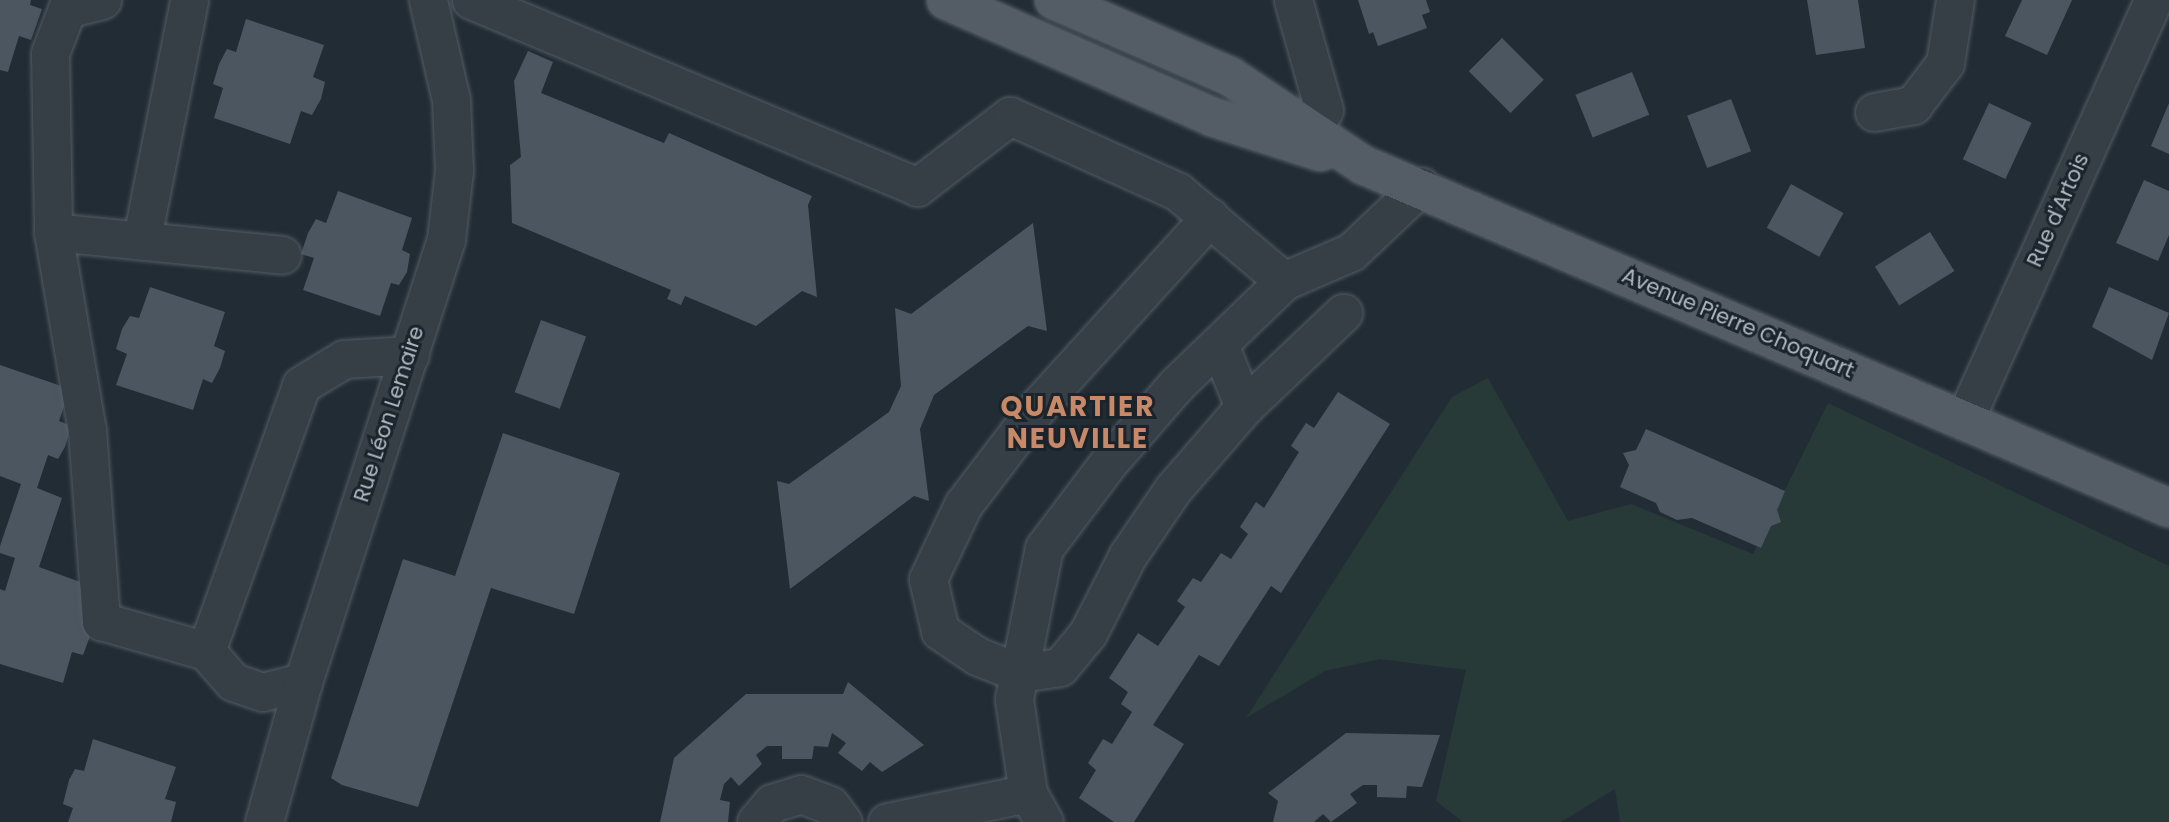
<!DOCTYPE html>
<html>
<head>
<meta charset="utf-8">
<style>
	body { margin:0 }
	#map { position:relative; width:2169px; height:822px; overflow:hidden; background:#222c35; font-family:Poppins,sans-serif }
	div>[style] { position:absolute }
	[style*='--x'] { left:calc(var(--x)*1px); top:calc(var(--y)*1px); width:calc(var(--w)*1px); rotate:calc(var(--a)*1deg) }
	.green>* { inset:0; background:#273a38 }
	.building>* { inset:0; background:#4b5661; transform-origin:0 0 }
	.roads { filter:drop-shadow(0 0 2px #535c64) drop-shadow(0 0 2px #535c64) }
	.street>* { height:37px; margin:-18.5px; padding:0 18.5px; transform-origin:18.5px; border-radius:18.5px; background:#363e46 }
	.primary>* { height:38px; margin:-19px; padding:0 19px; transform-origin:19px; border-radius:19px; background:#545d66 }
	span { translate:-50% -50%; white-space:nowrap; text-align:center; line-height:1.15; -webkit-text-stroke:6px #1b232b; paint-order:stroke }
	.street-label { font-size:21px; color:#b0b9c2 }
	.district-label { font-size:28px; color:#c78967; font-weight:700; letter-spacing:2px }
</style>
</head>
<body>
<div id="map">
	<div class="green">
		<i style="clip-path:polygon(1488px 378px,1568px 521px,1631px 504px,1753px 554px,1828px 403px,2169px 566px,2169px 822px,1620px 822px,1615px 789px,1561px 822px,1463px 822px,1436px 801px,1466px 670px,1380px 659px,1325px 671px,1246px 718px,1452px 397px)"></i>
	</div>
	<div class="building">
		<i style="clip-path:polygon(0 0,31px 0,30px 5px,42px 9px,31px 40px,19px 36px,8px 72px,0 70px)"></i>
		<i style="clip-path:polygon(1358px 0,1426px 0,1430px 12px,1422px 15px,1427px 28px,1378px 46px,1373px 32px,1369px 34px)"></i>
		<i style="clip-path:polygon(1807px 0,1858px 0,1865px 48px,1816px 55px)"></i>
		<i style="clip-path:polygon(2022px 0,2072px 0,2047px 55px,2005px 36px)"></i>
		<i style="clip-path:polygon(246px 19px,324px 45px,313px 77px,325px 82px,321px 99px,312px 115px,301px 111px,290px 144px,214px 118px,223px 88px,213px 84px,219px 64px,227px 49px,236px 52px)"></i>
		<i style="left:1502px;top:38px;width:59px;height:47px;rotate:45deg"></i>
		<i style="clip-path:polygon(528px 51px,553px 62px,541px 93px,664px 143px,669px 133px,812px 196px,808px 205px,817px 297px,802px 291px,756px 326px,685px 296px,681px 305px,667px 299px,671px 290px,512px 223px,510px 165px,521px 157px,514px 81px)"></i>
		<i style="left:1632px;top:72px;width:46px;height:61px;rotate:68deg"></i>
		<i style="left:1731px;top:99px;width:56px;height:47px;rotate:69deg"></i>
		<i style="left:1989px;top:103px;width:47px;height:62px;rotate:25deg"></i>
		<i style="clip-path:polygon(2169px 103px,2169px 154px,2151px 146px)"></i>
		<i style="clip-path:polygon(2144px 180px,2169px 191px,2169px 235px,2158px 261px,2116px 243px)"></i>
		<i style="left:1791px;top:184px;width:60px;height:50px;rotate:29deg"></i>
		<i style="clip-path:polygon(338px 191px,412px 218px,402px 250px,410px 254px,407px 272px,399px 285px,391px 283px,380px 316px,303px 290px,314px 258px,301px 254px,308px 233px,316px 219px,326px 223px)"></i>
		<i style="clip-path:polygon(1033px 223px,1047px 331px,1028px 326px,934px 395px,920px 429px,929px 501px,914px 496px,790px 589px,777px 481px,789px 484px,889px 412px,901px 386px,895px 308px,911px 314px)"></i>
		<i style="left:1930px;top:232px;width:46px;height:65px;rotate:58deg"></i>
		<i style="clip-path:polygon(150px 287px,225px 312px,214px 346px,225px 351px,220px 368px,212px 383px,203px 379px,193px 410px,116px 385px,127px 354px,116px 349px,122px 329px,130px 316px,139px 318px)"></i>
		<i style="clip-path:polygon(2109px 287px,2169px 313px,2152px 360px,2092px 327px)"></i>
		<i style="left:541px;top:320px;width:48px;height:77px;rotate:20deg"></i>
		<i style="clip-path:polygon(0 365px,70px 389px,59px 421px,71px 426px,65px 447px,58px 459px,48px 455px,37px 488px,62px 498px,39px 567px,94px 587px,95px 623px,83px 655px,72px 652px,63px 683px,0 664px,0 589px,5px 591px,15px 558px,0 553px,0 546px,21px 484px,0 476px)"></i>
		<i style="clip-path:polygon(1338px 392px,1390px 424px,1281px 593px,1271px 586px,1219px 666px,1199px 655px,1153px 725px,1184px 744px,1134px 822px,1114px 822px,1079px 798px,1096px 770px,1088px 763px,1103px 739px,1112px 744px,1132px 712px,1121px 704px,1128px 692px,1109px 678px,1138px 633px,1158px 646px,1185px 607px,1177px 601px,1193px 578px,1201px 582px,1221px 553px,1231px 559px,1248px 534px,1240px 527px,1256px 502px,1264px 508px,1299px 452px,1291px 446px,1298px 435px,1306px 423px,1314px 428px)"></i>
		<i style="clip-path:polygon(1646px 429px,1785px 491px,1777px 510px,1781px 522px,1771px 526px,1761px 548px,1692px 518px,1677px 520px,1660px 512px,1656px 503px,1620px 487px,1629px 465px,1623px 453px,1636px 450px)"></i>
		<i style="clip-path:polygon(503px 433px,620px 473px,574px 614px,491px 588px,418px 807px,342px 785px,331px 778px,403px 559px,455px 576px)"></i>
		<i style="clip-path:polygon(848px 682px,924px 745px,882px 772px,870px 762px,862px 771px,838px 753px,846px 743px,832px 733px,828px 747px,814px 746px,812px 759px,782px 759px,782px 746px,767px 746px,756px 755px,762px 764px,739px 786px,731px 777px,724px 784px,720px 800px,730px 802px,728px 822px,660px 822px,674px 758px,746px 694px,843px 694px)"></i>
		<i style="clip-path:polygon(1346px 733px,1440px 735px,1422px 787px,1407px 786px,1406px 798px,1377px 797px,1377px 785px,1363px 785px,1350px 794px,1357px 803px,1331px 822px,1323px 814px,1314px 822px,1273px 822px,1278px 801px,1268px 793px)"></i>
		<i style="clip-path:polygon(93px 739px,176px 767px,165px 799px,176px 802px,171px 822px,68px 822px,73px 808px,63px 804px,69px 780px,75px 769px,84px 771px)"></i>
	</div>
	<div class="roads">
		<div class="street">
			<i style="--x:102;--y:0;--w:36;--a:166"></i>
			<i style="--x:67;--y:9;--w:47;--a:111.1"></i>
			<i style="--x:50;--y:53;--w:179;--a:89"></i>
			<i style="--x:53;--y:232;--w:201;--a:80.3"></i>
			<i style="--x:87;--y:430;--w:192;--a:85.8"></i>
			<i style="--x:101;--y:621;--w:109;--a:15.9"></i>
			<i style="--x:206;--y:651;--w:41;--a:48.9"></i>
			<i style="--x:233;--y:682;--w:31;--a:19"></i>
			<i style="--x:262;--y:692;--w:42;--a:-13.7"></i>
			<i style="--x:471;--y:0;--w:484;--a:22.7"></i>
			<i style="--x:917;--y:187;--w:117;--a:-37.4"></i>
			<i style="--x:1010;--y:116;--w:183;--a:24.2"></i>
			<i style="--x:1177;--y:191;--w:140;--a:40.1"></i>
			<i style="--x:1293;--y:0;--w:114;--a:74.3"></i>
			<i style="--x:1324;--y:110;--w:23;--a:121"></i>
			<i style="--x:1874;--y:112;--w:40;--a:-10"></i>
			<i style="--x:1913;--y:105;--w:53;--a:-52.7"></i>
			<i style="--x:1945;--y:63;--w:64;--a:-81"></i>
			<i style="--x:1210;--y:217;--w:253;--a:132.3"></i>
			<i style="--x:1040;--y:404;--w:127;--a:127.3"></i>
			<i style="--x:963;--y:505;--w:82;--a:115.3"></i>
			<i style="--x:928;--y:579;--w:53;--a:77"></i>
			<i style="--x:940;--y:631;--w:45;--a:34"></i>
			<i style="--x:977;--y:656;--w:46;--a:21.6"></i>
			<i style="--x:1020;--y:673;--w:40;--a:-8.5"></i>
			<i style="--x:1060;--y:667;--w:44;--a:-50.5"></i>
			<i style="--x:1088;--y:633;--w:88;--a:-62.9"></i>
			<i style="--x:1128;--y:555;--w:80;--a:-55.7"></i>
			<i style="--x:1173;--y:489;--w:108;--a:-49.1"></i>
			<i style="--x:1244;--y:407;--w:65;--a:-111.8"></i>
			<i style="--x:53;--y:232;--w:230;--a:5.7"></i>
			<i style="--x:142;--y:238;--w:243;--a:-78.8"></i>
			<i style="--x:1244;--y:407;--w:137;--a:-43.5"></i>
			<i style="--x:1964;--y:421;--w:461;--a:-65.8"></i>
			<i style="--x:206;--y:651;--w:282;--a:-70.3"></i>
			<i style="--x:301;--y:385;--w:50;--a:-31.2"></i>
			<i style="--x:344;--y:359;--w:66;--a:-3.5"></i>
			<i style="--x:264;--y:822;--w:145;--a:-74.4"></i>
			<i style="--x:303;--y:682;--w:466;--a:-72.1"></i>
			<i style="--x:446;--y:239;--w:68;--a:-83.3"></i>
			<i style="--x:454;--y:171;--w:71;--a:-92.4"></i>
			<i style="--x:451;--y:100;--w:103;--a:-103"></i>
			<i style="--x:756;--y:822;--w:25;--a:-50"></i>
			<i style="--x:772;--y:803;--w:30;--a:-17"></i>
			<i style="--x:801;--y:794;--w:31;--a:21"></i>
			<i style="--x:830;--y:805;--w:21;--a:53"></i>
			<i style="--x:887;--y:822;--w:144;--a:-11.6"></i>
			<i style="--x:1044;--y:822;--w:33;--a:-119"></i>
			<i style="--x:1028;--y:793;--w:95;--a:-98.5"></i>
			<i style="--x:1014;--y:699;--w:154;--a:-78.8"></i>
			<i style="--x:1044;--y:548;--w:106;--a:-53"></i>
			<i style="--x:1108;--y:463;--w:105;--a:-48.9"></i>
			<i style="--x:1177;--y:384;--w:149;--a:-43.9"></i>
			<i style="--x:1284;--y:281;--w:73;--a:-23.4"></i>
			<i style="--x:1351;--y:252;--w:96;--a:-43.3"></i>
		</div>
		<div class="primary">
			<i style="--x:946;--y:0;--w:291;--a:23.7"></i>
			<i style="--x:1212;--y:117;--w:114;--a:17.8"></i>
			<i style="--x:1054;--y:0;--w:193;--a:23.5"></i>
			<i style="--x:1231;--y:77;--w:159;--a:33.7"></i>
			<i style="--x:1363;--y:165;--w:876;--a:23.05"></i>
		</div>
	</div>
	<div class="street-label">
		<span style="left:2058px;top:210px;rotate:-66deg">Rue d'Artois</span>
		<span style="left:1738px;top:323px;rotate:23deg">Avenue Pierre Choquart</span>
		<span style="left:389px;top:414px;rotate:-72deg">Rue Léon Lemaire</span>
	</div>
	<div class="district-label">
		<span style="left:1078px;top:423px">QUARTIER<br>NEUVILLE</span>
	</div>
</div>
</body>
</html>
